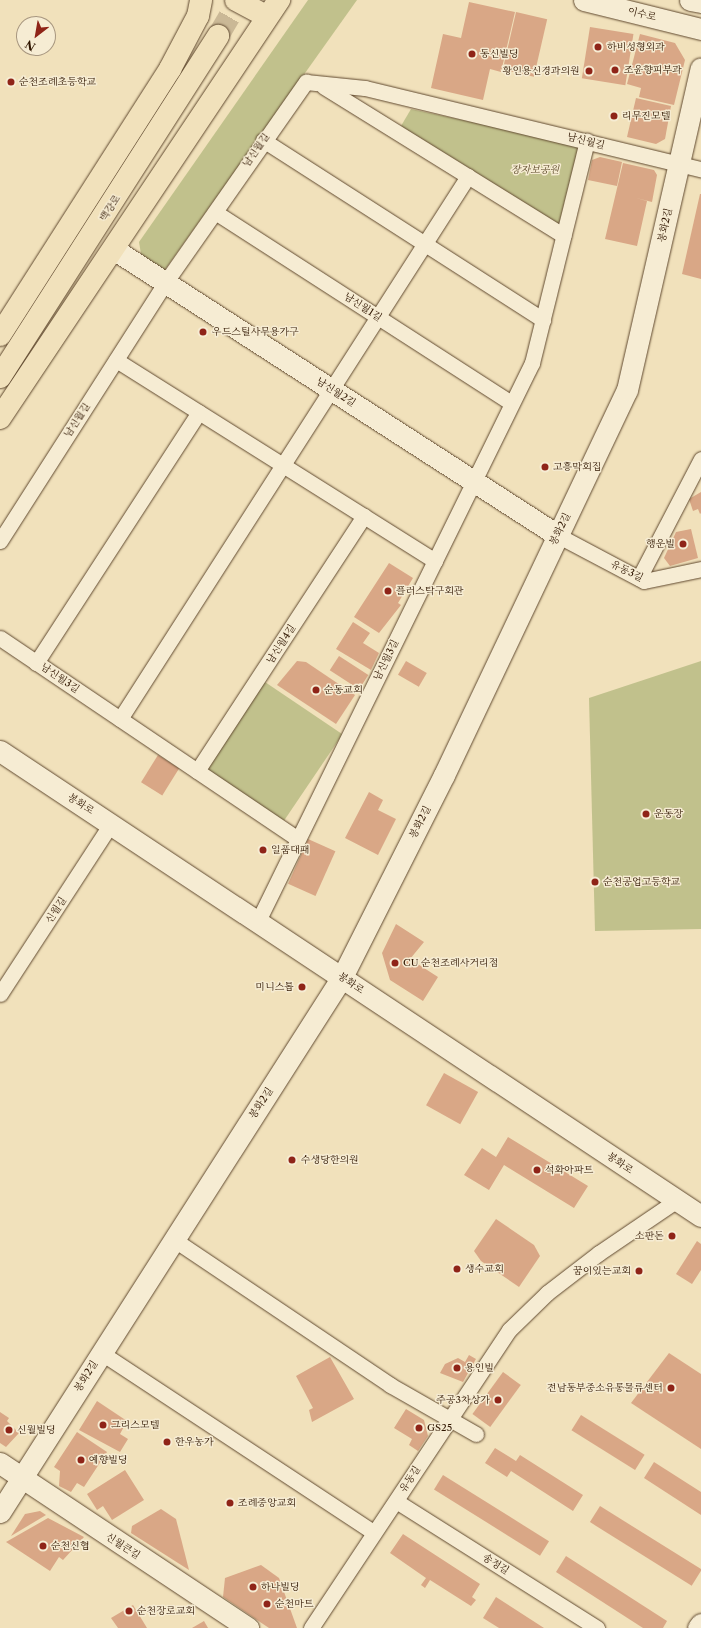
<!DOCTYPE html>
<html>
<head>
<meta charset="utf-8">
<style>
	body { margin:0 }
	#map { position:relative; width:701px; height:1628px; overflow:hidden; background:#f1e1bb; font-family:"Libre Caslon Text","Noto Serif KR",serif }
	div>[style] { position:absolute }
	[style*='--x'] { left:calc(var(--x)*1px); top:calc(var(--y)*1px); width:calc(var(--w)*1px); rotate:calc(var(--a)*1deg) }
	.green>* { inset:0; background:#c1c18c; transform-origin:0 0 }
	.building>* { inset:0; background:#d9a786; transform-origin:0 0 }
	.primary-tunnel>* { height:22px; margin-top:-11px; transform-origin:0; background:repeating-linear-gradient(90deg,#cab896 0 22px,transparent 0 33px) }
	.roads { filter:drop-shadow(0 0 1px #60492f) drop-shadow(0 0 1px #60492f) }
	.street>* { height:15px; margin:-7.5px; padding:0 7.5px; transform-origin:7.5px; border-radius:7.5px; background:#f6ecd3 }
	.secondary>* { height:21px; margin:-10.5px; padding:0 10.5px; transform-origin:10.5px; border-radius:10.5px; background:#f6ecd3 }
	.primary>* { height:22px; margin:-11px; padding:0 11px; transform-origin:11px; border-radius:11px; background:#f1e1bb }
	.dots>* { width:11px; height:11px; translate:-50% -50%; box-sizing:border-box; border:2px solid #f6ecd3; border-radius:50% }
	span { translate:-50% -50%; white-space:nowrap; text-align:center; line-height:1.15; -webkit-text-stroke:3px #f6ecd3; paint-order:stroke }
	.street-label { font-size:10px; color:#301600 }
	.poi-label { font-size:10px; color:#301600 }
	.left { translate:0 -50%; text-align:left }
	.right { translate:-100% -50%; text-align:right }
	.park-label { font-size:10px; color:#5c492a; font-style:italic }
	.north { position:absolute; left:16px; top:16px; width:40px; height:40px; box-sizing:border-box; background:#f6ecd3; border:1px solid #a7967f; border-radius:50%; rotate:211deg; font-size:11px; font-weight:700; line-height:16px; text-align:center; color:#301600 }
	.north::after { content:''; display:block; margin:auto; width:14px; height:18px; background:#8f2418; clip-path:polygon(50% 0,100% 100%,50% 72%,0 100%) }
</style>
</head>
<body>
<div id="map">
	<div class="green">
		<i style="clip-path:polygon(308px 0,357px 0,164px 271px,141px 254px,139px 242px)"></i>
		<i style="clip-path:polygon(411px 109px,579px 145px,559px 224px,401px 126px)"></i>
		<i style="clip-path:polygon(701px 661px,701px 929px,595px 931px,589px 698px)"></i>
		<i style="left:262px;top:680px;width:97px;height:106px;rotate:34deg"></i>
	</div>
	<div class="building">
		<i style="clip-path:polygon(469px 2px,515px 12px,501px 72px,490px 69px,483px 100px,431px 88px,443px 34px,461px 38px)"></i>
		<i style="left:516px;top:12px;width:32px;height:59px;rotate:13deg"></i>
		<i style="left:590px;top:27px;width:44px;height:52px;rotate:9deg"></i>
		<i style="clip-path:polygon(640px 34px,675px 43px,685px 60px,674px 105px,639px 97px,641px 88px,627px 84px)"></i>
		<i style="clip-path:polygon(636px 98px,671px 106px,665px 139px,656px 144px,627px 137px)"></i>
		<i style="clip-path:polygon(600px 157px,622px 162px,617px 186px,588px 180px,592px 160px)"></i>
		<i style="clip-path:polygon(623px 163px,654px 170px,657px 175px,652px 202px,636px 198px,647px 201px,637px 246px,605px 239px)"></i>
		<i style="clip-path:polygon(700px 194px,701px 194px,701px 279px,682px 274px)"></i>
		<i style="clip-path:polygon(701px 492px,701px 513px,700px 514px,698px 509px,693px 511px,689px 499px)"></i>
		<i style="clip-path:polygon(691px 529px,698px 558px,670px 566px,664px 558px,676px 532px)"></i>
		<i style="clip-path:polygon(389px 563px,413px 578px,398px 603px,401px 605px,379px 633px,354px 617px)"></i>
		<i style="clip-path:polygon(353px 622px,370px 633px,363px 643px,379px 653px,371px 670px,336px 649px)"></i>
		<i style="left:339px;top:656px;width:35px;height:17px;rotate:33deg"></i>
		<i style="clip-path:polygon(297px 661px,306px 662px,355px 695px,336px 724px,277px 685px)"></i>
		<i style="left:406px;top:661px;width:24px;height:16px;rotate:30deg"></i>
		<i style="left:158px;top:755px;width:25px;height:32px;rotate:32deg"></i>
		<i style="clip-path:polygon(369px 792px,383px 800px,378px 810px,396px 819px,378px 855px,345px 838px)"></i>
		<i style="left:308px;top:839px;width:30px;height:49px;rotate:24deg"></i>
		<i style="clip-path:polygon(396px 924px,424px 942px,410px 959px,438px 977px,423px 1001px,390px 980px,382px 953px)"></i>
		<i style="left:444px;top:1073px;width:39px;height:37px;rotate:29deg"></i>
		<i style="clip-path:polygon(508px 1137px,588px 1186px,574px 1208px,504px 1165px,489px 1190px,464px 1175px,482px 1148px,496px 1157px)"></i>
		<i style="clip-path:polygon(496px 1219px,534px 1245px,540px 1256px,519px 1287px,481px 1261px,474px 1251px)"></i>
		<i style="clip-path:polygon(697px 1241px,701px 1244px,701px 1270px,692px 1284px,676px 1274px)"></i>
		<i style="clip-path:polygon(669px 1353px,701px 1374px,701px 1449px,631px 1403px)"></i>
		<i style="clip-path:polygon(469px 1355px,476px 1359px,463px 1382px,440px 1373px,445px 1364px,458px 1358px,465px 1362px)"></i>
		<i style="clip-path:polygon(330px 1357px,354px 1399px,312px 1422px,309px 1410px,313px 1408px,296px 1376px)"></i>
		<i style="left:503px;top:1372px;width:22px;height:52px;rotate:36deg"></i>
		<i style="clip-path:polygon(97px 1401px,127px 1421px,120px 1434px,128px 1439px,120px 1452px,79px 1430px)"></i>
		<i style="clip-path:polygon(406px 1409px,424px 1420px,428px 1436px,418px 1451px,409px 1445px,412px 1439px,394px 1428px)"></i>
		<i style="clip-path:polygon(0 1412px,9px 1418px,7px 1421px,19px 1433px,6px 1447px,0 1443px)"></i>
		<i style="left:581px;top:1415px;width:75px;height:18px;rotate:32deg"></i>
		<i style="clip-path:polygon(77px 1432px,107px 1452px,84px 1487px,77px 1483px,71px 1492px,59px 1486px,60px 1471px,54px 1467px)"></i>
		<i style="clip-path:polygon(495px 1448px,516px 1461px,520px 1455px,583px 1495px,573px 1511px,511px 1471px,507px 1477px,485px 1463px)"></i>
		<i style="clip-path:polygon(654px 1462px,701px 1492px,701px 1515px,644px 1478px)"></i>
		<i style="clip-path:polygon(125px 1470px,144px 1500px,112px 1520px,103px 1506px,97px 1510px,87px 1494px)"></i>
		<i style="left:443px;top:1475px;width:125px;height:17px;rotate:32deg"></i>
		<i style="left:600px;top:1506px;width:120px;height:19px;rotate:32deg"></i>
		<i style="clip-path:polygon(161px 1509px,176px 1519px,189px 1570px,131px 1533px,132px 1526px)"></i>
		<i style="clip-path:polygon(40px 1511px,46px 1515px,11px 1536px,25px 1514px)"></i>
		<i style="clip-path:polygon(48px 1518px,84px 1537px,63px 1560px,59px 1557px,50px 1571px,6px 1542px)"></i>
		<i style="clip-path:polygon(403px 1534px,480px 1584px,472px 1597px,476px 1600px,471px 1606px,430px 1580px,425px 1588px,421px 1585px,426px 1578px,390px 1553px)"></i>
		<i style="clip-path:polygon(566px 1556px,667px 1621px,663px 1628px,643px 1628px,556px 1572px)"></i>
		<i style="clip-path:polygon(261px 1565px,279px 1578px,297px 1628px,269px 1628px,223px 1597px,225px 1578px)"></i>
		<i style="clip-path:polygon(496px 1597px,544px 1628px,499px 1628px,483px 1618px)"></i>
		<i style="clip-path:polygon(133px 1605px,147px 1628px,118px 1628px,111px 1618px)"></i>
		<i style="clip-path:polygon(204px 1621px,208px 1628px,192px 1628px)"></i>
	</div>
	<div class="primary-tunnel">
		<i style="--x:218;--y:36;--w:42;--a:-59.7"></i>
	</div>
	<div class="roads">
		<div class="street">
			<i style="--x:324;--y:87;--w:282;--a:31.8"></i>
			<i style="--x:263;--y:140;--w:333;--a:32.7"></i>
			<i style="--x:215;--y:212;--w:352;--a:32.8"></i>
			<i style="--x:116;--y:360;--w:377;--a:32.2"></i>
			<i style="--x:557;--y:535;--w:98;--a:27.9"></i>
			<i style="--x:644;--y:581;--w:58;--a:-11.9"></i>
			<i style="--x:0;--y:541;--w:306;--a:-57.4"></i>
			<i style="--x:165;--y:283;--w:246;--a:-55"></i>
			<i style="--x:306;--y:82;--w:59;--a:5.8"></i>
			<i style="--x:365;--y:88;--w:346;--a:13.6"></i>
			<i style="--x:639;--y:578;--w:134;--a:-62.5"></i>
			<i style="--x:0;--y:638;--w:359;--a:34"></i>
			<i style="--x:36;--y:663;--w:299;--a:-57"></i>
			<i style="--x:120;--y:719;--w:645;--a:-57.34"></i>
			<i style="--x:197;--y:771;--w:305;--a:-56.8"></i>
			<i style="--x:258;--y:921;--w:622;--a:-63.85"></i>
			<i style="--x:532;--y:363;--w:229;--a:-76.1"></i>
			<i style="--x:0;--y:994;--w:203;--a:-56.9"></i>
			<i style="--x:173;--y:1239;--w:262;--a:33.9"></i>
			<i style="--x:390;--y:1385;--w:99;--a:29.7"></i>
			<i style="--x:100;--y:1352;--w:328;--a:33.4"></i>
			<i style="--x:396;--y:1501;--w:238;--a:32.3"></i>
			<i style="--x:311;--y:1628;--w:358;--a:-56.4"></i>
			<i style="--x:509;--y:1330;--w:53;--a:-44.2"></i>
			<i style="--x:547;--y:1293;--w:66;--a:-37.6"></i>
			<i style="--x:599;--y:1253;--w:94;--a:-34.2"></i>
		</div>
		<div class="secondary">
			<i style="--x:584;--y:0;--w:121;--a:13.9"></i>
			<i style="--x:690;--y:0;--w:11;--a:10"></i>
			<i style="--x:115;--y:250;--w:526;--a:32.81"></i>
			<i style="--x:0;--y:751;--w:841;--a:33.56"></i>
			<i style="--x:0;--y:1463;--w:298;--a:33.6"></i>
			<i style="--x:0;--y:1512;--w:635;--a:-57.41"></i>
			<i style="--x:342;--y:977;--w:226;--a:-63.2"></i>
			<i style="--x:444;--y:775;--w:426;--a:-64.6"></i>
			<i style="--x:627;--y:390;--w:330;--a:-77.1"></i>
			<i style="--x:698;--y:1628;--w:5;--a:-53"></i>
		</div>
		<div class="primary">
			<i style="--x:236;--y:0;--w:27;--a:28"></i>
			<i style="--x:0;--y:335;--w:316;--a:-57.4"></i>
			<i style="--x:170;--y:69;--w:60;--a:-62.2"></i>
			<i style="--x:198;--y:16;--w:16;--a:-79"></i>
			<i style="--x:0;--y:377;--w:405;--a:-57.4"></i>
			<i style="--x:0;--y:418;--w:503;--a:-56.28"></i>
		</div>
	</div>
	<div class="dots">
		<i style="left:598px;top:47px;background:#8f2418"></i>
		<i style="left:472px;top:54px;background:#8f2418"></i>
		<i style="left:615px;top:70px;background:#8f2418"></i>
		<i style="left:589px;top:71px;background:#8f2418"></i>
		<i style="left:11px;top:82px;background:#8f2418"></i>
		<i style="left:614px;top:116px;background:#8f2418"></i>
		<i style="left:203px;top:332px;background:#8f2418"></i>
		<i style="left:545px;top:467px;background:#8f2418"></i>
		<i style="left:683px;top:544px;background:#8f2418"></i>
		<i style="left:388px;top:591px;background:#8f2418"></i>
		<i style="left:316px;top:690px;background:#8f2418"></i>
		<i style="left:646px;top:814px;background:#8f2418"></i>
		<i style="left:263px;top:850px;background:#8f2418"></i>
		<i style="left:595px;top:882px;background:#8f2418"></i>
		<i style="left:395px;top:963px;background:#8f2418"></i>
		<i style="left:302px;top:987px;background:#8f2418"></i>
		<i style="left:292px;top:1160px;background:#8f2418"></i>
		<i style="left:537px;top:1170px;background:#8f2418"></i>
		<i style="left:672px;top:1236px;background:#8f2418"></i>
		<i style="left:457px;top:1269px;background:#8f2418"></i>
		<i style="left:639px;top:1271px;background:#8f2418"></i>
		<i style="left:457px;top:1368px;background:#8f2418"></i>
		<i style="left:671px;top:1388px;background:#8f2418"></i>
		<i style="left:498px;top:1400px;background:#8f2418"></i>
		<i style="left:103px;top:1425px;background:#8f2418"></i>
		<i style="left:419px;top:1428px;background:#8f2418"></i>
		<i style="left:9px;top:1430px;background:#8f2418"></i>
		<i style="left:167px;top:1442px;background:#8f2418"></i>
		<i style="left:81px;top:1460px;background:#8f2418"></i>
		<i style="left:230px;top:1503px;background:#8f2418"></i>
		<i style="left:43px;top:1546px;background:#8f2418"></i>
		<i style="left:253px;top:1587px;background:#8f2418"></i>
		<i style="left:267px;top:1604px;background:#8f2418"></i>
		<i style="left:129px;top:1611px;background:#8f2418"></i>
	</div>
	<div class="street-label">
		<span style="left:642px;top:14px;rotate:14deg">이수로</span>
		<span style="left:586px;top:141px;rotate:14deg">남신월길</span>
		<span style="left:256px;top:150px;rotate:-55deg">남신월길</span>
		<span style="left:110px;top:208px;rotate:-57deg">백강로</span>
		<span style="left:665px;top:225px;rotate:-78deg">봉화2길</span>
		<span style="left:363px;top:307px;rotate:33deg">남신월1길</span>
		<span style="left:336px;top:392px;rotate:33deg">남신월2길</span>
		<span style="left:77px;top:420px;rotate:-57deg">남신월길</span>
		<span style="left:560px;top:529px;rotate:-64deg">봉화2길</span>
		<span style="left:627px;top:571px;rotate:26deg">유동3길</span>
		<span style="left:281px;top:644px;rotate:-57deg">남신월4길</span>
		<span style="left:386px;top:660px;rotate:-64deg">남신월3길</span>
		<span style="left:60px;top:678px;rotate:34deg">남신월3길</span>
		<span style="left:81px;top:804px;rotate:33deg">봉화로</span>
		<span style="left:420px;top:822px;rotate:-63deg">봉화2길</span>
		<span style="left:56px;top:910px;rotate:-57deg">신월길</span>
		<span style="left:351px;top:983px;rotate:34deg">봉화로</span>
		<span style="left:261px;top:1103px;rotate:-57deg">봉화2길</span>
		<span style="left:620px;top:1163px;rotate:34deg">봉화로</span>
		<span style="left:86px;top:1376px;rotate:-58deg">봉화2길</span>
		<span style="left:410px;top:1479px;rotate:-57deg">유동길</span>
		<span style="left:123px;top:1546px;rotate:33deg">신월큰길</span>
		<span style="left:496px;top:1564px;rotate:32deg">송정길</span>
	</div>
	<div class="poi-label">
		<span class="left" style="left:607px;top:47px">하비성형외과</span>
		<span class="left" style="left:480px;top:54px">동신빌딩</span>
		<span class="left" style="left:624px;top:70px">조윤향피부과</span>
		<span class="right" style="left:580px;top:71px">황인용신경과의원</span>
		<span class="left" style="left:19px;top:82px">순천조례초등학교</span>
		<span class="left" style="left:622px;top:116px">리무진모텔</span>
		<span class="left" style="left:212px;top:332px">우드스틸사무용가구</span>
		<span class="left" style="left:553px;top:467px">고흥막회집</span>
		<span class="right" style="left:675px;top:544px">행운빌</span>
		<span class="left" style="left:396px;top:591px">플러스탁구회관</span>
		<span class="left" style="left:324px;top:690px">순동교회</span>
		<span class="left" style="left:654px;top:814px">운동장</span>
		<span class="left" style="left:271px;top:850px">일품대패</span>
		<span class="left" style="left:603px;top:882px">순천공업고등학교</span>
		<span class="left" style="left:403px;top:963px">CU 순천조례사거리점</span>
		<span class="right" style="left:294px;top:987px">미니스톱</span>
		<span class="left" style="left:301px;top:1160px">수생당한의원</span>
		<span class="left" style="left:545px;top:1170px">석화아파트</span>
		<span class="right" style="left:664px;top:1236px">소판돈</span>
		<span class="left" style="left:465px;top:1269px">생수교회</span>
		<span class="right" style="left:631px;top:1271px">꿈이있는교회</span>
		<span class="left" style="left:465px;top:1368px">용인빌</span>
		<span class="right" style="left:663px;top:1388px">전남동부중소유통물류센터</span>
		<span class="right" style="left:490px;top:1400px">주공3차상가</span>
		<span class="left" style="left:111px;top:1425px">그리스모텔</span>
		<span class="left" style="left:427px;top:1428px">GS25</span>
		<span class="left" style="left:17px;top:1430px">신월빌딩</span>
		<span class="left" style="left:175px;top:1442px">한우농가</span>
		<span class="left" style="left:89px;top:1460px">예향빌딩</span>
		<span class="left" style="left:238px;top:1503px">조례중앙교회</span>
		<span class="left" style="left:51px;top:1546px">순천신협</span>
		<span class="left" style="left:261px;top:1587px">하나빌딩</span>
		<span class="left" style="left:275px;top:1604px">순천마트</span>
		<span class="left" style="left:137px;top:1611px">순천장로교회</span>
	</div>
	<div class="park-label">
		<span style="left:535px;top:170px">장자보공원</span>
	</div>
	<div class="north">N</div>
</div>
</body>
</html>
